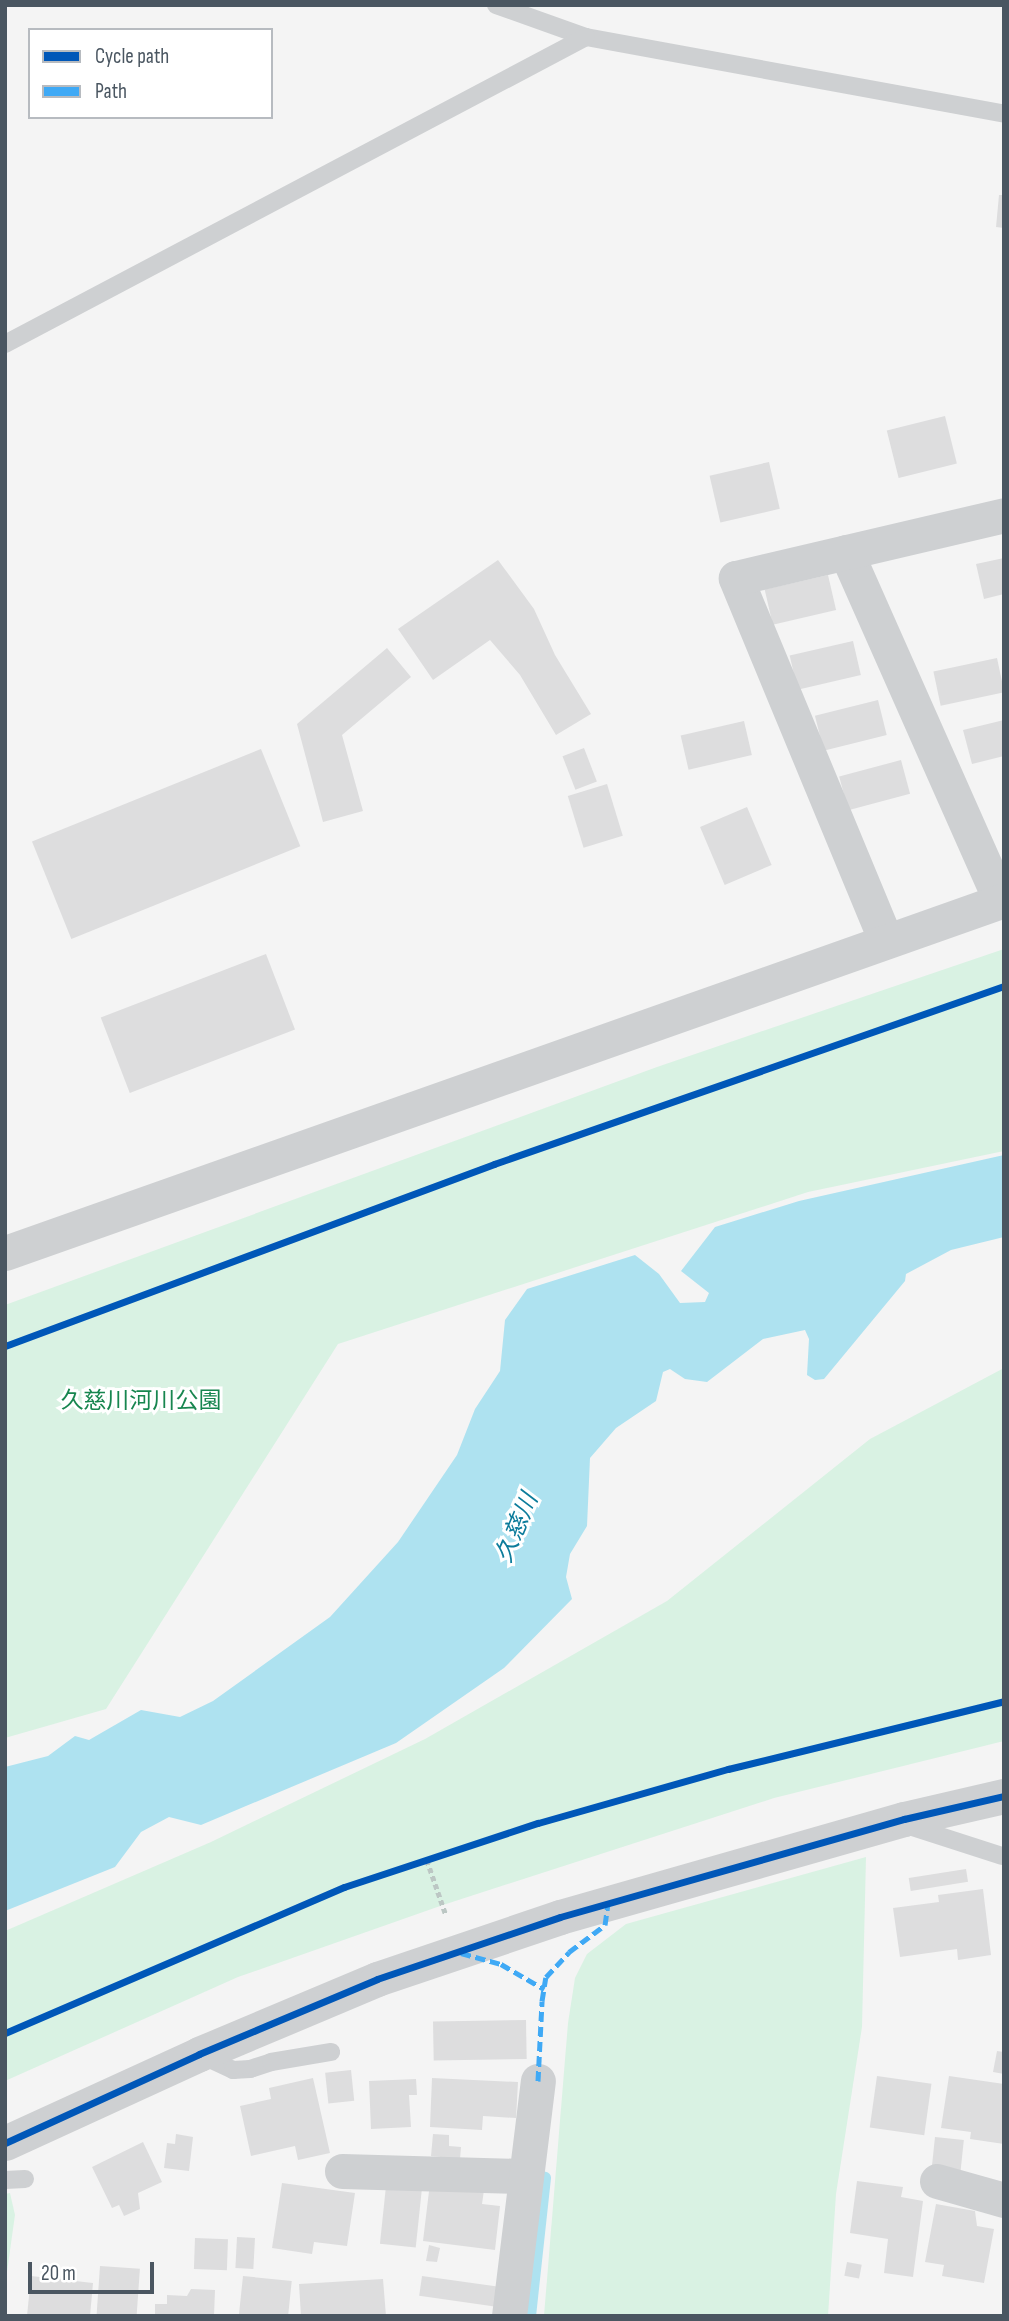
<!DOCTYPE html>
<html>
<head>
<meta charset="utf-8">
<style>
	body { margin:0 }
	#map { position:relative; width:1009px; height:2321px; overflow:hidden; background:#f4f4f4; font-family:"Sofia Sans Condensed","Noto Sans JP",sans-serif }
	div>[style] { position:absolute }
	[style*='--x'] { left:calc(var(--x)*1px); top:calc(var(--y)*1px); width:calc(var(--w)*1px); rotate:calc(var(--a)*1deg) }
	.green>* { inset:0; background:#d9f2e3 }
	.water>* { inset:0; background:#aee2f0 }
	.stream>* { height:12px; margin:-6px; padding:0 6px; transform-origin:6px; border-radius:6px; background:#aee2f0 }
	.building>* { inset:0; background:#ddddde; transform-origin:0 0 }
	.path>* { height:4.5px; margin-top:-2.25px; transform-origin:0; background:repeating-linear-gradient(90deg,#bcc7c4 0 5px,transparent 0 8.5px) }
	.service>* { height:18px; margin:-9px; padding:0 9px; transform-origin:9px; border-radius:9px; background:#ced0d2 }
	.minor>* { height:35px; margin:-17.5px; padding:0 17.5px; transform-origin:17.5px; border-radius:17.5px; background:#ced0d2 }
	.quiet>* { height:5px; margin-top:-2.5px; transform-origin:0; background:repeating-linear-gradient(90deg,#3fa9f5 0 10px,transparent 0 15px) }
	.cycleway>* { height:7px; margin:-3.5px; padding:0 3.5px; transform-origin:3.5px; border-radius:3.5px; background:#0057b8 }
	span { translate:-50% -50%; white-space:nowrap; text-align:center; line-height:1.15; -webkit-text-stroke:6px #fff; paint-order:stroke }
	.park-label { font-size:23px; color:#17864f }
	.water-label { font-size:24px; color:#0c7c9b; font-style:italic }
	.frame { position:absolute; inset:0; border:7px solid #4a5661; pointer-events:none }
	.legend { position:absolute; left:28px; top:28px; width:245px; height:91px; box-sizing:border-box; background:#fff; border:2px solid #b7bbc0; margin:0; padding:9px 12px; list-style:none; font-size:21px; color:#4a5661 }
	.legend li { display:flex; align-items:center; gap:14px; height:35px }
	.legend b { width:35px; border:2px solid #b7bbc0 }
	.scale { position:absolute; left:28px; top:2262px; width:126px; height:32px; box-sizing:border-box; border:4px solid #4a5661; border-top:0; padding-left:9px; font-size:21px; line-height:24px; white-space:nowrap; color:#4a5661; -webkit-text-stroke:5px #fff; paint-order:stroke }
</style>
</head>
<body>
<div id="map">
	<div class="green">
		<i style="clip-path:polygon(1004px 949px,1004px 1151px,808px 1192px,338px 1344px,106px 1709px,5px 1738px,5px 1305px,657px 1067px)"></i>
		<i style="clip-path:polygon(1004px 1368px,1004px 1741px,774px 1798px,443px 1905px,238px 1977px,5px 2081px,5px 1931px,211px 1842px,425px 1739px,667px 1601px,870px 1439px)"></i>
		<i style="clip-path:polygon(866px 1857px,862px 2027px,836px 2194px,828px 2316px,544px 2316px,568px 2023px,575px 1978px,587px 1954px,626px 1924px)"></i>
		<i style="clip-path:polygon(10px 2193px,15px 2215px,5px 2286px,5px 2194px)"></i>
	</div>
	<div class="water">
		<i style="clip-path:polygon(1004px 1155px,1004px 1237px,951px 1250px,906px 1274px,905px 1281px,824px 1379px,815px 1380px,807px 1375px,809px 1339px,805px 1330px,763px 1339px,707px 1382px,685px 1379px,670px 1369px,663px 1372px,656px 1401px,616px 1428px,590px 1458px,587px 1526px,570px 1554px,566px 1577px,572px 1599px,504px 1668px,396px 1743px,201px 1825px,169px 1817px,141px 1832px,115px 1867px,5px 1911px,5px 1767px,48px 1756px,75px 1736px,89px 1740px,141px 1710px,180px 1717px,213px 1701px,330px 1617px,398px 1542px,457px 1455px,475px 1409px,500px 1371px,505px 1320px,527px 1289px,635px 1255px,659px 1274px,680px 1303px,705px 1302px,709px 1293px,681px 1271px,715px 1227px,799px 1201px)"></i>
	</div>
	<div class="stream">
		<i style="--x:530;--y:2316;--w:139;--a:-83.8"></i>
	</div>
	<div class="building">
		<i style="clip-path:polygon(999px 195px,1004px 195px,1004px 228px,996px 227px)"></i>
		<i style="left:945px;top:416px;width:49px;height:60px;rotate:76deg"></i>
		<i style="left:769px;top:462px;width:48px;height:61px;rotate:77deg"></i>
		<i style="clip-path:polygon(1004px 558px,1004px 594px,984px 599px,976px 564px)"></i>
		<i style="clip-path:polygon(498px 560px,534px 609px,555px 655px,591px 714px,556px 735px,520px 675px,490px 640px,433px 680px,398px 629px)"></i>
		<i style="left:828px;top:575px;width:36px;height:65px;rotate:77deg"></i>
		<i style="left:853px;top:641px;width:35px;height:65px;rotate:77deg"></i>
		<i style="clip-path:polygon(387px 648px,411px 677px,342px 735px,363px 811px,323px 822px,297px 724px)"></i>
		<i style="left:997px;top:658px;width:35px;height:65px;rotate:78deg"></i>
		<i style="left:878px;top:700px;width:36px;height:65px;rotate:76deg"></i>
		<i style="clip-path:polygon(1004px 720px,1004px 756px,972px 764px,963px 730px)"></i>
		<i style="left:744px;top:721px;width:35px;height:65px;rotate:77deg"></i>
		<i style="left:584px;top:748px;width:36px;height:23px;rotate:69deg"></i>
		<i style="left:261px;top:749px;width:105px;height:247px;rotate:68deg"></i>
		<i style="left:901px;top:760px;width:35px;height:64px;rotate:75deg"></i>
		<i style="left:607px;top:784px;width:54px;height:41px;rotate:73deg"></i>
		<i style="left:747px;top:807px;width:63px;height:51px;rotate:67deg"></i>
		<i style="left:266px;top:954px;width:81px;height:177px;rotate:69deg"></i>
		<i style="left:966px;top:1869px;width:13px;height:58px;rotate:81deg"></i>
		<i style="clip-path:polygon(983px 1889px,991px 1955px,958px 1960px,957px 1949px,900px 1957px,893px 1908px,939px 1902px,938px 1895px)"></i>
		<i style="left:526px;top:2020px;width:39px;height:93px;rotate:89deg"></i>
		<i style="clip-path:polygon(997px 2051px,1004px 2052px,1004px 2074px,993px 2072px)"></i>
		<i style="left:351px;top:2070px;width:31px;height:26px;rotate:84deg"></i>
		<i style="left:877px;top:2076px;width:55px;height:52px;rotate:8deg"></i>
		<i style="clip-path:polygon(949px 2076px,1004px 2084px,1004px 2144px,970px 2139px,971px 2132px,941px 2128px)"></i>
		<i style="clip-path:polygon(313px 2078px,330px 2153px,298px 2160px,295px 2146px,251px 2156px,240px 2106px,271px 2099px,269px 2088px)"></i>
		<i style="clip-path:polygon(432px 2078px,518px 2082px,516px 2118px,483px 2116px,482px 2130px,430px 2127px)"></i>
		<i style="clip-path:polygon(416px 2079px,417px 2095px,409px 2095px,411px 2127px,371px 2129px,369px 2081px)"></i>
		<i style="clip-path:polygon(176px 2134px,193px 2137px,189px 2171px,164px 2168px,167px 2143px,175px 2144px)"></i>
		<i style="clip-path:polygon(433px 2134px,449px 2135px,449px 2146px,461px 2147px,460px 2159px,431px 2156px)"></i>
		<i style="left:935px;top:2137px;width:29px;height:31px;rotate:6deg"></i>
		<i style="clip-path:polygon(143px 2142px,162px 2182px,138px 2193px,140px 2209px,124px 2216px,119px 2205px,112px 2208px,92px 2167px)"></i>
		<i style="clip-path:polygon(857px 2181px,903px 2187px,901px 2197px,923px 2201px,913px 2277px,884px 2273px,888px 2239px,850px 2233px)"></i>
		<i style="clip-path:polygon(282px 2183px,355px 2193px,347px 2246px,314px 2242px,312px 2254px,272px 2248px)"></i>
		<i style="clip-path:polygon(430px 2183px,484px 2190px,482px 2204px,500px 2206px,495px 2250px,423px 2241px)"></i>
		<i style="left:386px;top:2186px;width:36px;height:58px;rotate:6deg"></i>
		<i style="clip-path:polygon(936px 2204px,975px 2211px,977px 2226px,994px 2229px,984px 2283px,942px 2276px,944px 2265px,925px 2262px)"></i>
		<i style="left:237px;top:2237px;width:18px;height:31px;rotate:3deg"></i>
		<i style="left:195px;top:2238px;width:33px;height:31px;rotate:2deg"></i>
		<i style="clip-path:polygon(429px 2245px,440px 2248px,437px 2262px,426px 2261px)"></i>
		<i style="left:847px;top:2262px;width:15px;height:14px;rotate:11deg"></i>
		<i style="left:100px;top:2266px;width:40px;height:48px;rotate:4deg"></i>
		<i style="clip-path:polygon(31px 2276px,93px 2283px,90px 2316px,27px 2316px)"></i>
		<i style="left:243px;top:2276px;width:49px;height:40px;rotate:6deg"></i>
		<i style="left:422px;top:2276px;width:76px;height:20px;rotate:8deg"></i>
		<i style="clip-path:polygon(383px 2279px,386px 2316px,301px 2316px,299px 2284px)"></i>
		<i style="clip-path:polygon(191px 2289px,215px 2290px,214px 2316px,155px 2316px,155px 2304px,167px 2304px,167px 2295px,187px 2296px)"></i>
	</div>
	<div class="path">
		<i style="--x:5;--y:1346;--w:522;--a:-20.41"></i>
		<i style="--x:494;--y:1164;--w:540;--a:-19.24"></i>
		<i style="--x:427;--y:1860;--w:58;--a:70.9"></i>
		<i style="--x:5;--y:2033;--w:369;--a:-23.3"></i>
		<i style="--x:344;--y:1887;--w:204;--a:-18.3"></i>
		<i style="--x:538;--y:1823;--w:198;--a:-15.9"></i>
		<i style="--x:728;--y:1769;--w:284;--a:-13.8"></i>
	</div>
	<div class="service">
		<i style="--x:496;--y:5;--w:96;--a:19.6"></i>
		<i style="--x:586;--y:37;--w:425;--a:10.4"></i>
		<i style="--x:5;--y:344;--w:657;--a:-27.85"></i>
		<i style="--x:906;--y:1825;--w:101;--a:17.9"></i>
		<i style="--x:199;--y:2054;--w:38;--a:25"></i>
		<i style="--x:233;--y:2070;--w:17;--a:-3"></i>
		<i style="--x:250;--y:2069;--w:22;--a:-18"></i>
		<i style="--x:271;--y:2062;--w:61;--a:-9.5"></i>
		<i style="--x:5;--y:2180;--w:20;--a:-3"></i>
	</div>
	<div class="minor">
		<i style="--x:846;--y:552;--w:382;--a:66.1"></i>
		<i style="--x:886;--y:941;--w:393;--a:-112.5"></i>
		<i style="--x:736;--y:578;--w:275;--a:-13.2"></i>
		<i style="--x:5;--y:1253;--w:1060;--a:-19.46"></i>
		<i style="--x:5;--y:2143;--w:213;--a:-24.6"></i>
		<i style="--x:199;--y:2054;--w:193;--a:-22.8"></i>
		<i style="--x:377;--y:1979;--w:193;--a:-18.7"></i>
		<i style="--x:560;--y:1917;--w:358;--a:-15.9"></i>
		<i style="--x:904;--y:1819;--w:103;--a:-13"></i>
		<i style="--x:342;--y:2171;--w:183;--a:1.6"></i>
		<i style="--x:937;--y:2181;--w:70;--a:15.8"></i>
		<i style="--x:509;--y:2316;--w:237;--a:-83"></i>
	</div>
	<div class="quiet">
		<i style="--x:461;--y:1953;--w:41;--a:15.4"></i>
		<i style="--x:501;--y:1964;--w:50;--a:30.2"></i>
		<i style="--x:538;--y:2081;--w:80;--a:-87.1"></i>
		<i style="--x:542;--y:2001;--w:24;--a:-81"></i>
		<i style="--x:546;--y:1977;--w:34;--a:-47"></i>
		<i style="--x:569;--y:1952;--w:45;--a:-36.9"></i>
		<i style="--x:605;--y:1925;--w:22;--a:-82"></i>
	</div>
	<div class="cycleway">
		<i style="--x:5;--y:1346;--w:522;--a:-20.41"></i>
		<i style="--x:494;--y:1164;--w:540;--a:-19.24"></i>
		<i style="--x:5;--y:2033;--w:369;--a:-23.3"></i>
		<i style="--x:344;--y:1887;--w:204;--a:-18.3"></i>
		<i style="--x:538;--y:1823;--w:198;--a:-15.9"></i>
		<i style="--x:728;--y:1769;--w:284;--a:-13.8"></i>
		<i style="--x:5;--y:2143;--w:213;--a:-24.6"></i>
		<i style="--x:199;--y:2054;--w:193;--a:-22.8"></i>
		<i style="--x:377;--y:1979;--w:193;--a:-18.7"></i>
		<i style="--x:560;--y:1917;--w:358;--a:-15.9"></i>
		<i style="--x:904;--y:1819;--w:103;--a:-13"></i>
	</div>
	<div class="park-label">
		<span style="left:141px;top:1401px">久慈川河川公園</span>
	</div>
	<div class="water-label">
		<span style="left:517px;top:1528px;rotate:-67deg">久慈川</span>
	</div>
	<div class="frame"></div>
	<ul class="legend">
	<li><b style="height:9px;background:#0057b8"></b>Cycle path</li>
	<li><b style="height:9px;background:#3fa9f5"></b>Path</li>
	</ul>
	<div class="scale">20 m</div>
</div>
</body>
</html>
